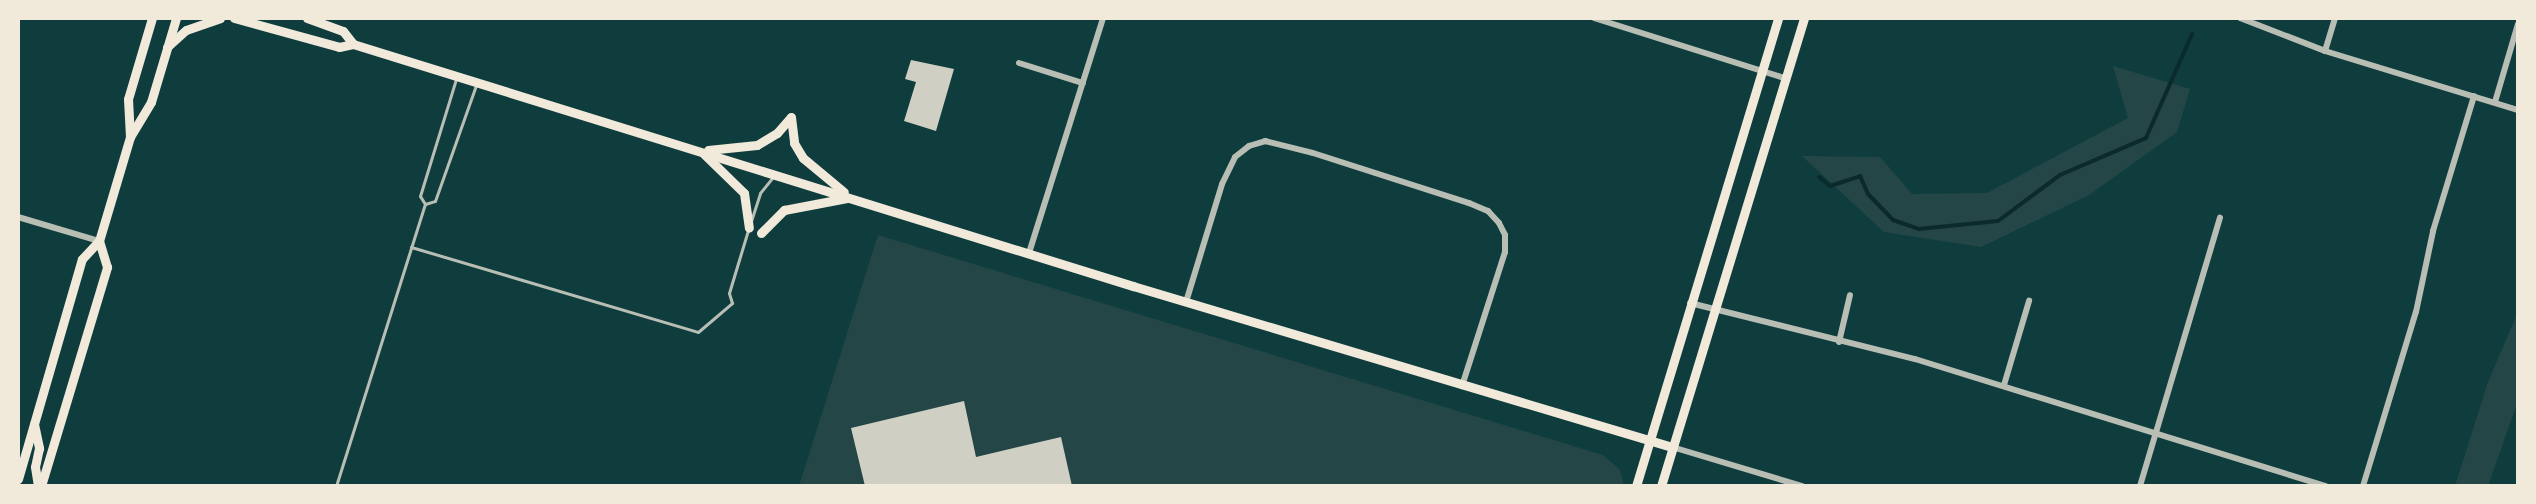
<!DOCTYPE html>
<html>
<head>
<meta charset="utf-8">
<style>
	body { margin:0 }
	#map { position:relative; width:2536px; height:504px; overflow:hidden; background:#0f3d3e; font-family:"PT Sans Narrow",sans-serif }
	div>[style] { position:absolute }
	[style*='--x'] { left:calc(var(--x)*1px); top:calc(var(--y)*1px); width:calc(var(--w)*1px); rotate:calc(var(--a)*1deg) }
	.green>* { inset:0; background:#244646 }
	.stream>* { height:4px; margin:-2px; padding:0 2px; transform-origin:2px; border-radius:2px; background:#0a2a2b }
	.building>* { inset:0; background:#cfcfc3 }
	.service>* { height:3px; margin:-1.5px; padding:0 1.5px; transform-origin:1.5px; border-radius:1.5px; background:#b8beb3 }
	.minor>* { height:6px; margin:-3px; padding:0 3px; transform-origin:3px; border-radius:3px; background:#b8beb3 }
	.secondary>* { height:9px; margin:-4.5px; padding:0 4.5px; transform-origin:4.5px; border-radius:4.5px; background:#f1e9da }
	span { translate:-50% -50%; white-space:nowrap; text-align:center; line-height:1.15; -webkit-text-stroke:6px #f1e9da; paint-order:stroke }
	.frame { position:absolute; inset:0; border:20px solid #f1e9da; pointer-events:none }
</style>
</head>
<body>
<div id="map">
	<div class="green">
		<i style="clip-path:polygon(2113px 66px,2190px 89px,2177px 132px,2089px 195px,1981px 247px,1884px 232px,1802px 156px,1880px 157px,1912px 194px,1987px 193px,2128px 118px)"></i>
		<i style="clip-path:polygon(878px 235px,1603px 455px,1620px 470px,1624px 486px,799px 486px)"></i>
		<i style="clip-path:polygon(2518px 312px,2518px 401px,2488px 486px,2455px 486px,2488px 382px)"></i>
	</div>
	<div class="stream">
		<i style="--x:1819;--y:177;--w:14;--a:39"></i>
		<i style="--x:1830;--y:186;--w:32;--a:-18"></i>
		<i style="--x:1860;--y:176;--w:20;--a:66"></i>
		<i style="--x:1868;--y:194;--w:36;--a:46"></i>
		<i style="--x:1893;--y:220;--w:28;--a:19"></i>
		<i style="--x:1919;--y:229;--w:79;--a:-5.8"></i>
		<i style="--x:1998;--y:221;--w:77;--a:-36.6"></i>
		<i style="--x:2060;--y:175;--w:94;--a:-23.3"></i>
		<i style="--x:2146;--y:138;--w:114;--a:-66.1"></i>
	</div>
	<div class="building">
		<i style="clip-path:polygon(911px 60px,954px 69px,936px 131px,904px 121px,916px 82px,905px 79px)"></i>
		<i style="clip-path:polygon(964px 401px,976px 457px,1061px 437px,1072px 486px,865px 486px,851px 428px)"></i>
	</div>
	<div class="service">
		<i style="--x:425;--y:204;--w:10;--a:-17"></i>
		<i style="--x:435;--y:201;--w:123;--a:-70.5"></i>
		<i style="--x:751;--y:221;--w:29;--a:-72"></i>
		<i style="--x:760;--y:193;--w:22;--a:-51"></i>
		<i style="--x:411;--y:247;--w:299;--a:16.5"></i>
		<i style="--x:698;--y:332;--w:45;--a:-40.5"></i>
		<i style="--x:732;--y:303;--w:10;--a:-107"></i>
		<i style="--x:729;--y:293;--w:66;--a:-73.2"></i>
		<i style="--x:336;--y:486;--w:296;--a:-72.5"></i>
		<i style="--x:425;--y:204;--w:9;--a:-122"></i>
		<i style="--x:420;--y:196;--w:122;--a:-72.9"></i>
	</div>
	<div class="minor">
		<i style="--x:1594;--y:18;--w:199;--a:17.5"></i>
		<i style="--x:2240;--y:18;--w:91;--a:21.2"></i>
		<i style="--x:2325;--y:51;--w:202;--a:17"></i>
		<i style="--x:2325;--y:51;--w:34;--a:-73"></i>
		<i style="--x:1019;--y:63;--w:67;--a:17.4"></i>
		<i style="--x:2495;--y:102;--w:81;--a:-73.6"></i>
		<i style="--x:18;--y:217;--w:84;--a:16.5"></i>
		<i style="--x:1029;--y:253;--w:246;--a:-72.5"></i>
		<i style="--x:1186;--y:302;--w:123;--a:-73"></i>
		<i style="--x:1222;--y:184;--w:30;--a:-64"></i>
		<i style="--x:1235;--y:157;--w:18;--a:-38"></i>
		<i style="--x:1249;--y:146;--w:17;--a:-17"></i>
		<i style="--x:1265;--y:141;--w:49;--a:14"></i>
		<i style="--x:1313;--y:153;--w:164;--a:17.8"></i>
		<i style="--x:1469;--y:203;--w:21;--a:23"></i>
		<i style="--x:1488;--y:211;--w:16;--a:47"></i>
		<i style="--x:1499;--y:223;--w:13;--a:63"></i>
		<i style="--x:1505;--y:235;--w:17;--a:90"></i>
		<i style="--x:1505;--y:252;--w:141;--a:107.8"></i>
		<i style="--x:1690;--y:303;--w:232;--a:14"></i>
		<i style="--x:1915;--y:359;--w:430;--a:17.2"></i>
		<i style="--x:1839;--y:342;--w:48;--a:-76.8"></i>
		<i style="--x:2004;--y:385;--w:88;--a:-73.4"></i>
		<i style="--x:1672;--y:447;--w:136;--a:16.7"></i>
		<i style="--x:2140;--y:486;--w:280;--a:-73.4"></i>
		<i style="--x:2363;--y:486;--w:182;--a:-73.1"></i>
		<i style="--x:2416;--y:312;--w:83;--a:-78.1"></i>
		<i style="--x:2433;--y:231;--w:141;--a:-73.1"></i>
	</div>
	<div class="secondary">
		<i style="--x:234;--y:18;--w:109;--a:15.4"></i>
		<i style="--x:339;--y:47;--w:14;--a:-12"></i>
		<i style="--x:353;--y:44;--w:817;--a:17.24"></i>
		<i style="--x:1133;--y:286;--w:563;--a:16.63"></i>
		<i style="--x:307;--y:18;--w:38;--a:20"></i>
		<i style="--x:343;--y:31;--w:16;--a:52"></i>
		<i style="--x:167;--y:47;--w:25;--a:-42"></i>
		<i style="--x:186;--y:30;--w:36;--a:-19"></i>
		<i style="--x:791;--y:117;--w:26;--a:83"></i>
		<i style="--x:794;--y:143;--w:17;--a:59"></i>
		<i style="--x:803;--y:158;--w:53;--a:39.7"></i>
		<i style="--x:130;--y:137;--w:38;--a:-93"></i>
		<i style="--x:128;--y:99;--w:84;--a:-73.5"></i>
		<i style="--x:708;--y:150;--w:49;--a:-5.8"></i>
		<i style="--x:757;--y:145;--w:23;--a:-31"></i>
		<i style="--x:777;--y:133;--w:21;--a:-49"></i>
		<i style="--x:704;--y:154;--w:56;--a:44.3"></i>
		<i style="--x:744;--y:193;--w:35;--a:82"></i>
		<i style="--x:761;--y:233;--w:33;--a:-45"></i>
		<i style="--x:784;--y:210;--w:64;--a:-10.8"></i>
		<i style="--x:34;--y:424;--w:25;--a:78"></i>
		<i style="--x:39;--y:448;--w:19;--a:102"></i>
		<i style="--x:35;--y:467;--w:19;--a:81"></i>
		<i style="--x:18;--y:479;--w:229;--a:-73.8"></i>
		<i style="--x:82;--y:259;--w:25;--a:-47"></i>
		<i style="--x:99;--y:241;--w:109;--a:-73.4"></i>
		<i style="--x:130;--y:137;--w:41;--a:-59"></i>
		<i style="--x:151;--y:102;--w:88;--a:-73.4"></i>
		<i style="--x:41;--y:486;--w:229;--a:-73.2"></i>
		<i style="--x:107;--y:267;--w:27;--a:-107"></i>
		<i style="--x:1636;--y:486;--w:489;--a:-73.1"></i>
		<i style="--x:1661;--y:486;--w:489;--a:-73"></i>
	</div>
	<div class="frame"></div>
</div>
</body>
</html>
